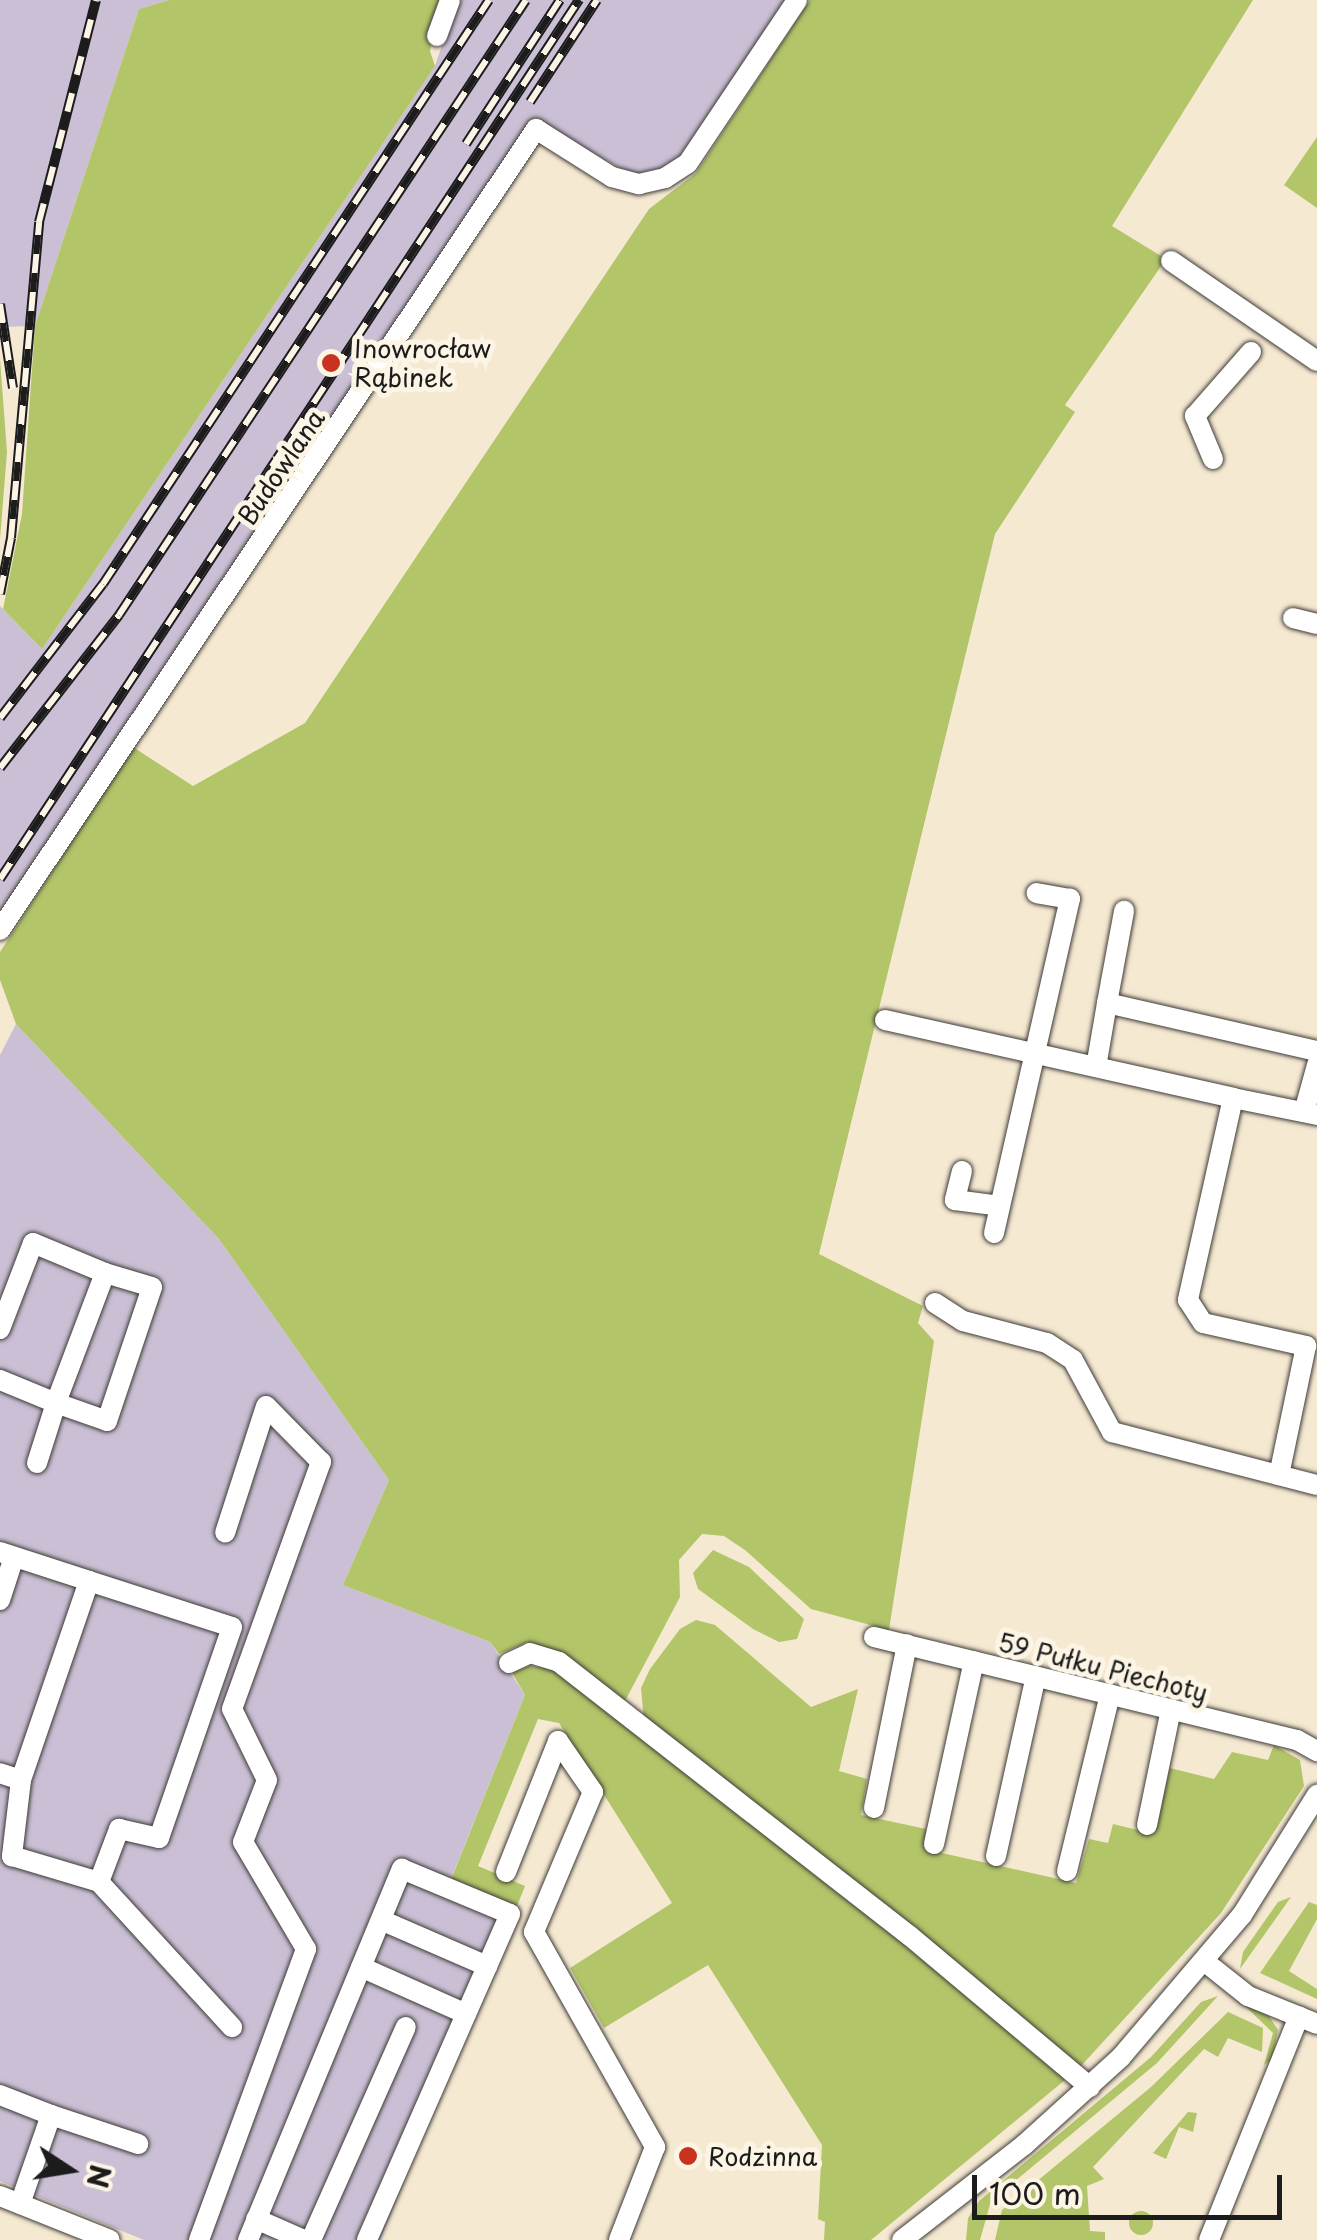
<!DOCTYPE html>
<html>
<head>
<meta charset="utf-8">
<style>
	body { margin:0 }
	#map { position:relative; width:1317px; height:2240px; overflow:hidden; background:#f6e9d2; font-family:"Playpen Sans",sans-serif }
	div>[style] { position:absolute }
	[style*='--x'] { left:calc(var(--x)*1px); top:calc(var(--y)*1px); width:calc(var(--w)*1px); rotate:calc(var(--a)*1deg) }
	.industrial>* { inset:0; background:#cbbfd5 }
	.green>* { inset:0; background:#b2c569 }
	.round { border-radius:50% }
	.roads { filter:drop-shadow(0 0 2px #3d3b37) drop-shadow(0 0 2px #3d3b37) }
	.minor>* { height:20px; margin:-10px; padding:0 10px; transform-origin:10px; border-radius:10px; background:#fff }
	.rail>* { height:10px; margin-top:-5px; transform-origin:0; background:repeating-linear-gradient(90deg,#fcf5e5 0 19px,#1c1c1c 0 38px); box-sizing:border-box; border-block:2px solid #1c1c1c }
	.dots>* { width:28px; height:28px; translate:-50% -50%; box-sizing:border-box; border:5px solid #fcf5e5; border-radius:50% }
	span { translate:-50% -50%; white-space:nowrap; text-align:center; line-height:1.15; -webkit-text-stroke:10px #fcf5e5; paint-order:stroke }
	.poi-label { font-size:25px; color:#1c1c1c }
	.left { translate:0 -50%; text-align:left }
	.street-label { font-size:25px; color:#1c1c1c }
	.north { position:absolute; left:20px; top:2120px; width:100px; height:100px; -webkit-text-stroke:8px #fcf5e5; paint-order:stroke; rotate:102deg; font-size:28px; font-weight:700; line-height:40px; text-align:center; color:#1c1c1c }
	.north::after { content:''; display:block; margin:auto; width:35px; height:45px; background:#1c1c1c; clip-path:polygon(50% 0,100% 100%,50% 72%,0 100%) }
	.scale { position:absolute; left:972px; top:2175px; width:310px; height:45px; box-sizing:border-box; border:5px solid #1c1c1c; border-top:0; padding-left:12px; font-size:30px; line-height:35px; white-space:nowrap; color:#1c1c1c; -webkit-text-stroke:8px #fcf5e5; paint-order:stroke }
</style>
</head>
<body>
<div id="map">
	<div class="industrial">
		<i style="clip-path:polygon(0 0,169px 0,139px 9px,35px 326px,0 327px)"></i>
		<i style="clip-path:polygon(457px 0,790px 0,687px 156px,661px 170px,631px 174px,536px 121px,0 912px,0 606px,42px 649px,435px 66px)"></i>
		<i style="clip-path:polygon(16px 1024px,219px 1239px,389px 1480px,343px 1585px,490px 1642px,525px 1695px,450px 1881px,517px 1906px,380px 2240px,144px 2240px,0 2181px,0 1055px)"></i>
	</div>
	<div class="green">
		<i style="clip-path:polygon(169px 0,441px 0,430px 51px,435px 66px,42px 649px,3px 609px,22px 514px,35px 326px,139px 9px)"></i>
		<i style="clip-path:polygon(810px 0,1253px 0,1112px 226px,1166px 259px,1065px 405px,1075px 412px,995px 534px,819px 1254px,923px 1306px,918px 1323px,934px 1341px,889px 1630px,811px 1609px,745px 1550px,724px 1536px,702px 1534px,679px 1560px,680px 1597px,625px 1701px,564px 1655px,527px 1642px,499px 1654px,490px 1642px,343px 1585px,389px 1480px,219px 1239px,16px 1024px,0 980px,0 952px,133px 747px,193px 786px,305px 723px,649px 209px,696px 173px)"></i>
		<i style="clip-path:polygon(1317px 137px,1317px 208px,1284px 185px)"></i>
		<i style="clip-path:polygon(0 359px,7px 452px,0 539px)"></i>
		<i style="clip-path:polygon(713px 1550px,749px 1567px,804px 1619px,797px 1639px,779px 1642px,753px 1629px,698px 1589px,693px 1573px)"></i>
		<i style="clip-path:polygon(696px 1620px,715px 1625px,811px 1707px,858px 1689px,839px 1771px,867px 1779px,861px 1815px,926px 1829px,924px 1849px,1076px 1883px,1089px 1839px,1108px 1843px,1113px 1824px,1154px 1834px,1170px 1768px,1214px 1779px,1232px 1752px,1268px 1760px,1274px 1745px,1300px 1760px,1304px 1786px,1221px 1913px,1081px 2066px,644px 1721px,641px 1688px,650px 1669px,680px 1629px)"></i>
		<i style="clip-path:polygon(529px 1666px,556px 1669px,902px 1940px,1058px 2067px,1065px 2080px,871px 2240px,824px 2240px,825px 2222px,818px 2219px,822px 2145px,708px 1965px,604px 2028px,570px 1968px,672px 1903px,559px 1723px,538px 1719px,478px 1866px,525px 1886px,517px 1906px,450px 1882px,525px 1695px,512px 1673px)"></i>
		<i style="clip-path:polygon(1291px 1897px,1240px 1969px,1243px 1952px,1278px 1902px)"></i>
		<i style="clip-path:polygon(1309px 1902px,1317px 1905px,1317px 1919px,1289px 1971px,1317px 1989px,1317px 1999px,1260px 1973px)"></i>
		<i style="clip-path:polygon(1218px 1996px,1157px 2063px,991px 2201px,980px 2240px,966px 2240px,968px 2218px,979px 2201px,1151px 2057px,1201px 2002px)"></i>
		<i style="clip-path:polygon(1243px 2004px,1269px 2016px,1278px 2030px,1272px 2059px,1264px 2065px,1273px 2033px)"></i>
		<i style="clip-path:polygon(1228px 2012px,1263px 2028px,1262px 2052px,1228px 2038px,1218px 2057px,1204px 2049px,1093px 2167px,1104px 2179px,1087px 2186px,1090px 2231px,1105px 2232px,1105px 2240px,995px 2240px,1002px 2210px,1151px 2087px)"></i>
		<i style="clip-path:polygon(1188px 2112px,1197px 2113px,1193px 2132px,1179px 2127px,1166px 2159px,1153px 2153px)"></i>
		<i class="round" style="left:1129px;top:2211px;width:24px;height:24px"></i>
	</div>
	<div class="roads">
		<div class="minor">
			<i style="--x:437;--y:36;--w:38;--a:-70"></i>
			<i style="--x:1171;--y:261;--w:177;--a:34.4"></i>
			<i style="--x:1213;--y:459;--w:47;--a:-112.7"></i>
			<i style="--x:1195;--y:416;--w:85;--a:-48.8"></i>
			<i style="--x:1293;--y:618;--w:25;--a:14"></i>
			<i style="--x:0;--y:930;--w:964;--a:-56.21"></i>
			<i style="--x:536;--y:129;--w:90;--a:32.3"></i>
			<i style="--x:612;--y:177;--w:28;--a:15"></i>
			<i style="--x:639;--y:184;--w:27;--a:-13"></i>
			<i style="--x:665;--y:178;--w:27;--a:-33"></i>
			<i style="--x:688;--y:163;--w:196;--a:-56.2"></i>
			<i style="--x:1107;--y:1003;--w:94;--a:-79.5"></i>
			<i style="--x:885;--y:1020;--w:357;--a:12.6"></i>
			<i style="--x:1233;--y:1098;--w:207;--a:102.6"></i>
			<i style="--x:1188;--y:1300;--w:27;--a:57"></i>
			<i style="--x:1203;--y:1323;--w:106;--a:12.6"></i>
			<i style="--x:1306;--y:1346;--w:132;--a:101.8"></i>
			<i style="--x:1096;--y:1067;--w:65;--a:-80.2"></i>
			<i style="--x:1107;--y:1003;--w:215;--a:12.9"></i>
			<i style="--x:1233;--y:1098;--w:86;--a:11.4"></i>
			<i style="--x:1304;--y:1112;--w:49;--a:-74.5"></i>
			<i style="--x:962;--y:1171;--w:30;--a:104"></i>
			<i style="--x:955;--y:1200;--w:45;--a:7.6"></i>
			<i style="--x:994;--y:1233;--w:343;--a:-77.2"></i>
			<i style="--x:1070;--y:899;--w:34;--a:-170"></i>
			<i style="--x:935;--y:1303;--w:33;--a:33"></i>
			<i style="--x:963;--y:1321;--w:87;--a:14.7"></i>
			<i style="--x:1047;--y:1343;--w:31;--a:33"></i>
			<i style="--x:1073;--y:1360;--w:82;--a:61.6"></i>
			<i style="--x:1112;--y:1432;--w:212;--a:14.5"></i>
			<i style="--x:0;--y:1329;--w:92;--a:-69"></i>
			<i style="--x:33;--y:1243;--w:78;--a:22.6"></i>
			<i style="--x:105;--y:1273;--w:139;--a:110.7"></i>
			<i style="--x:56;--y:1403;--w:61;--a:-157.7"></i>
			<i style="--x:37;--y:1463;--w:63;--a:-72.4"></i>
			<i style="--x:56;--y:1403;--w:54;--a:19.4"></i>
			<i style="--x:107;--y:1421;--w:141;--a:-71.4"></i>
			<i style="--x:152;--y:1287;--w:49;--a:-163.4"></i>
			<i style="--x:0;--y:1552;--w:94;--a:18"></i>
			<i style="--x:89;--y:1581;--w:210;--a:108.9"></i>
			<i style="--x:21;--y:1780;--w:22;--a:-162"></i>
			<i style="--x:0;--y:1600;--w:45;--a:-72"></i>
			<i style="--x:874;--y:1637;--w:435;--a:13.7"></i>
			<i style="--x:1297;--y:1740;--w:23;--a:29"></i>
			<i style="--x:509;--y:1663;--w:23;--a:-25"></i>
			<i style="--x:530;--y:1653;--w:30;--a:17"></i>
			<i style="--x:559;--y:1662;--w:445;--a:38"></i>
			<i style="--x:910;--y:1936;--w:235;--a:40"></i>
			<i style="--x:21;--y:1780;--w:77;--a:96.8"></i>
			<i style="--x:12;--y:1856;--w:91;--a:16.6"></i>
			<i style="--x:99;--y:1882;--w:57;--a:-69.3"></i>
			<i style="--x:119;--y:1829;--w:41;--a:12.7"></i>
			<i style="--x:159;--y:1838;--w:223;--a:-70.9"></i>
			<i style="--x:232;--y:1627;--w:150;--a:-162.2"></i>
			<i style="--x:874;--y:1808;--w:167;--a:-78.6"></i>
			<i style="--x:1147;--y:1825;--w:118;--a:-78.3"></i>
			<i style="--x:934;--y:1844;--w:187;--a:-77.7"></i>
			<i style="--x:996;--y:1856;--w:184;--a:-77.5"></i>
			<i style="--x:1067;--y:1871;--w:182;--a:-76.3"></i>
			<i style="--x:506;--y:1872;--w:141;--a:-68.3"></i>
			<i style="--x:558;--y:1741;--w:62;--a:55.5"></i>
			<i style="--x:593;--y:1792;--w:152;--a:112.9"></i>
			<i style="--x:534;--y:1932;--w:247;--a:60.6"></i>
			<i style="--x:655;--y:2147;--w:100;--a:111.2"></i>
			<i style="--x:99;--y:1882;--w:197;--a:47.5"></i>
			<i style="--x:381;--y:1920;--w:116;--a:23.5"></i>
			<i style="--x:1204;--y:1961;--w:56;--a:38.5"></i>
			<i style="--x:1248;--y:1996;--w:74;--a:22.1"></i>
			<i style="--x:361;--y:1967;--w:115;--a:24.1"></i>
			<i style="--x:0;--y:2095;--w:55;--a:21.4"></i>
			<i style="--x:51;--y:2115;--w:94;--a:109.2"></i>
			<i style="--x:51;--y:2115;--w:92;--a:18.4"></i>
			<i style="--x:0;--y:2196;--w:118;--a:21.8"></i>
			<i style="--x:256;--y:2219;--w:52;--a:23.6"></i>
			<i style="--x:199;--y:2240;--w:310;--a:-69.8"></i>
			<i style="--x:306;--y:1949;--w:124;--a:-120.5"></i>
			<i style="--x:243;--y:1842;--w:66;--a:-68.8"></i>
			<i style="--x:267;--y:1780;--w:79;--a:-116.2"></i>
			<i style="--x:232;--y:1709;--w:263;--a:-70.2"></i>
			<i style="--x:321;--y:1462;--w:78;--a:-134.5"></i>
			<i style="--x:266;--y:1406;--w:133;--a:107.9"></i>
			<i style="--x:248;--y:2240;--w:402;--a:-67.5"></i>
			<i style="--x:402;--y:1869;--w:117;--a:22.6"></i>
			<i style="--x:510;--y:1914;--w:356;--a:113.7"></i>
			<i style="--x:311;--y:2240;--w:233;--a:-66"></i>
			<i style="--x:902;--y:2240;--w:155;--a:-37.9"></i>
			<i style="--x:1024;--y:2145;--w:131;--a:-42.2"></i>
			<i style="--x:1121;--y:2057;--w:187;--a:-49.6"></i>
			<i style="--x:1242;--y:1915;--w:142;--a:-58"></i>
			<i style="--x:1209;--y:2240;--w:241;--a:-68.1"></i>
		</div>
	</div>
	<div class="rail">
		<i style="--x:530;--y:102;--w:122;--a:-56.7"></i>
		<i style="--x:466;--y:144;--w:172;--a:-56.9"></i>
		<i style="--x:0;--y:304;--w:85;--a:81.2"></i>
		<i style="--x:0;--y:594;--w:57;--a:-78.9"></i>
		<i style="--x:11;--y:538;--w:317;--a:-84.9"></i>
		<i style="--x:39;--y:222;--w:229;--a:-75.6"></i>
		<i style="--x:0;--y:718;--w:169;--a:-52.5"></i>
		<i style="--x:103;--y:584;--w:700;--a:-56.54"></i>
		<i style="--x:0;--y:768;--w:194;--a:-52.1"></i>
		<i style="--x:119;--y:615;--w:737;--a:-56.5"></i>
		<i style="--x:0;--y:879;--w:1053;--a:-56.63"></i>
	</div>
	<div class="dots">
		<i style="left:331px;top:363px;background:#c8321e"></i>
		<i style="left:688px;top:2156px;background:#c8321e"></i>
	</div>
	<div class="poi-label">
		<span class="left" style="left:354px;top:363px">Inowrocław<br>Rąbinek</span>
		<span class="left" style="left:708px;top:2156px">Rodzinna</span>
	</div>
	<div class="street-label">
		<span style="left:281px;top:467px;rotate:-56deg">Budowlana</span>
		<span style="left:1103px;top:1667px;rotate:14deg">59 Pułku Piechoty</span>
	</div>
	<div class="north">N</div>
	<div class="scale">100 m</div>
</div>
</body>
</html>
